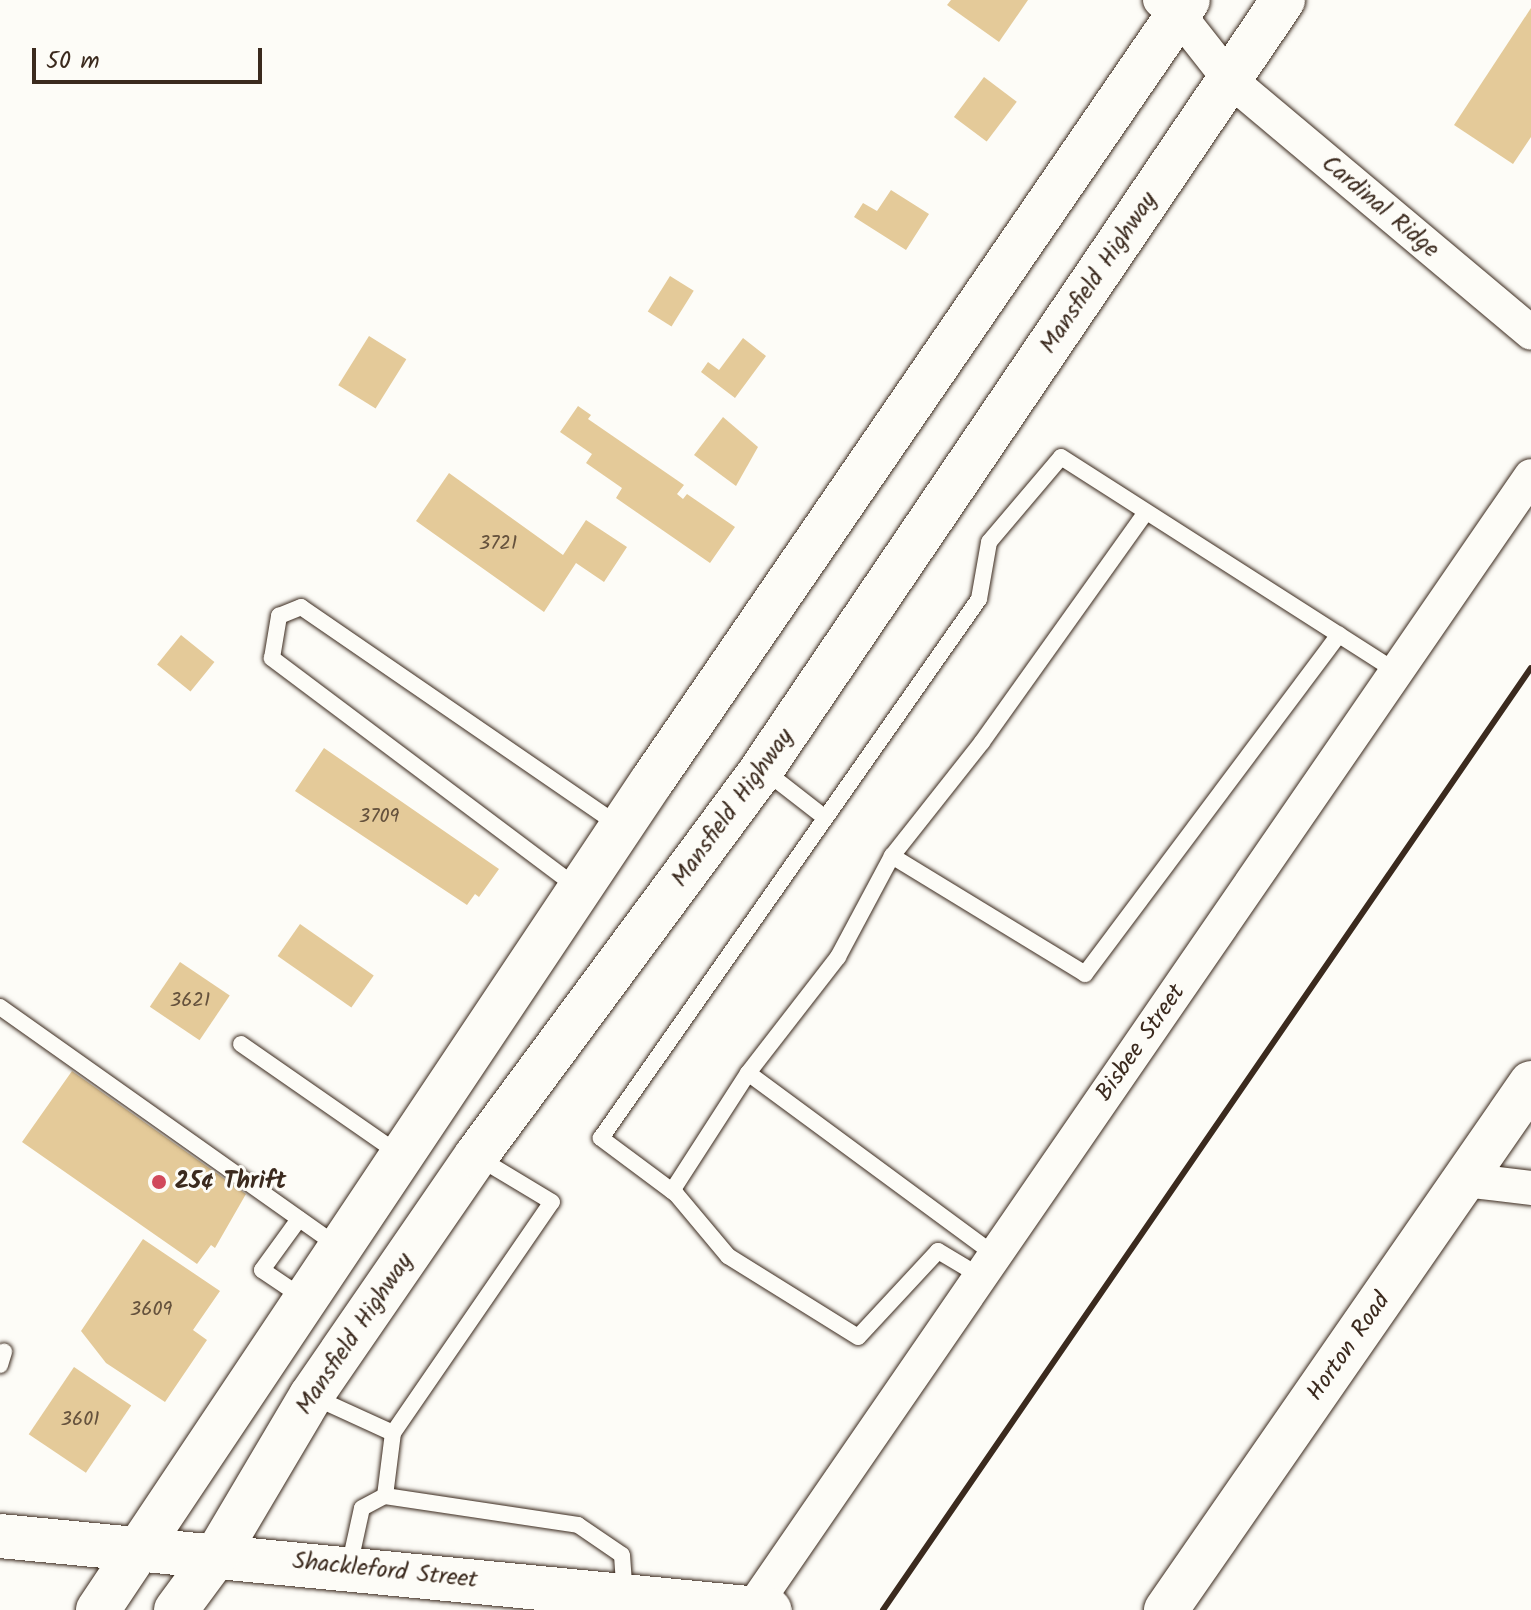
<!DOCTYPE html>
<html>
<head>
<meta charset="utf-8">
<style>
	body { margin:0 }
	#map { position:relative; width:1531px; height:1610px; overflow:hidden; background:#fdfcf7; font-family:Kalam,sans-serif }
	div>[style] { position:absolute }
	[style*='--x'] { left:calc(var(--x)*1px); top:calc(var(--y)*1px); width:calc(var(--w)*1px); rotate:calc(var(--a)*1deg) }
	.building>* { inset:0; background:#e4ca99; transform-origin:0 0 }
	.roads { filter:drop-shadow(0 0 2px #3b2a1e) drop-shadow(0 0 2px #3b2a1e) }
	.lane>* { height:16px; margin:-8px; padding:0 8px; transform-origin:8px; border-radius:8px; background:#fdfcf7 }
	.street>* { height:34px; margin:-17px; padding:0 17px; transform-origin:17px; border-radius:17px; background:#fdfcf7 }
	.secondary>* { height:44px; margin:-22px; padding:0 22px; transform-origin:22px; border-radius:22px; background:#fdfcf7 }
	.primary>* { height:44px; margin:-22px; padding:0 22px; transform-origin:22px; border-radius:22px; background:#fdfcf7 }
	.rail>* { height:6px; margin:-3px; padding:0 3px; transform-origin:3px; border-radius:3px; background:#3b2a1e }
	.dots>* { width:22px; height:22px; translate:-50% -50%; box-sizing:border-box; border:4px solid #fdfcf7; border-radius:50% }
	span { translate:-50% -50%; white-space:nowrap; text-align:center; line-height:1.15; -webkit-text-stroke:6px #fdfcf7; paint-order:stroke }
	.number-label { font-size:20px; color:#65523d }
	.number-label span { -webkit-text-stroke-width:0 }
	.street-label { font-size:24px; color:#3b2a1e }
	.poi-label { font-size:24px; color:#3b2a1e; font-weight:700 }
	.left { translate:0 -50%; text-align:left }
	.scale { position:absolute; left:32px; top:48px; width:230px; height:36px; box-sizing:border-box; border:4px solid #3b2a1e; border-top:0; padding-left:10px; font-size:24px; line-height:28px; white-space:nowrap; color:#3b2a1e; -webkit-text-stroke:6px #fdfcf7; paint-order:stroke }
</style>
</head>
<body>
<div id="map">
	<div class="building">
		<i style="clip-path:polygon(951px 0,1028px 0,999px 42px,947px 5px)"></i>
		<i style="clip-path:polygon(1531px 8px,1531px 137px,1513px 164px,1454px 125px)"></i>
		<i style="left:984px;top:77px;width:41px;height:50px;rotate:37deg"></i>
		<i style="clip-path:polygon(891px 190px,929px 214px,906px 250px,854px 217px,863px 203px,877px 211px)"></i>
		<i style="left:670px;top:276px;width:28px;height:42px;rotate:32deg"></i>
		<i style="left:369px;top:336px;width:44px;height:58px;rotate:32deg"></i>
		<i style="clip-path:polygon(743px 338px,766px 356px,735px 398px,701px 372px,708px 362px,719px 370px)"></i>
		<i style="clip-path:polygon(578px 406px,591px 415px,588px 419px,684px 485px,677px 494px,683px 499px,687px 494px,735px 527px,710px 563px,616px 498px,622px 488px,586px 463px,592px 454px,560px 432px)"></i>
		<i style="clip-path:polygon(723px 417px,758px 447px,736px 486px,694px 455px)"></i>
		<i style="clip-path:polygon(449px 473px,563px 555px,586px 520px,627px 547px,604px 582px,576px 563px,544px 612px,416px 521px)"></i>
		<i style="left:181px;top:635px;width:43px;height:38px;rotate:39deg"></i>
		<i style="clip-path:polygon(324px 748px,499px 869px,479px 897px,475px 894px,467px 905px,295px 791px)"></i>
		<i style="left:300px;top:924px;width:90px;height:39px;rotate:35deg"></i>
		<i style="left:180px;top:962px;width:60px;height:54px;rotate:34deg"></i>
		<i style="clip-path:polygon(72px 1071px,246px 1194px,215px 1248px,211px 1245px,197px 1264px,22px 1142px)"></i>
		<i style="clip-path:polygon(143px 1239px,220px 1291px,193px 1330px,207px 1340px,165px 1402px,106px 1363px,81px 1331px)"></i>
		<i style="left:74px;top:1367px;width:69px;height:81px;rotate:34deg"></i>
	</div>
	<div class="roads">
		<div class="lane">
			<i style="--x:765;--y:771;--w:75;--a:37.9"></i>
			<i style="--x:892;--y:856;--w:226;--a:31.4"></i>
			<i style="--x:1085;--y:974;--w:424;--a:-53.2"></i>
			<i style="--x:578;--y:888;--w:383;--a:-143.1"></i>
			<i style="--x:272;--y:658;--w:43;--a:-80.5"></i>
			<i style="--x:279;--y:616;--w:24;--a:-22"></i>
			<i style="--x:301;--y:607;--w:387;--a:34.5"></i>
			<i style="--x:0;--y:1007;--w:415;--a:35.3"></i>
			<i style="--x:241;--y:1044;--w:195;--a:34.8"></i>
			<i style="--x:748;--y:1073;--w:147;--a:-52.2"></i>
			<i style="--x:838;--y:957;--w:115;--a:-61.9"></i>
			<i style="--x:892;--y:856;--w:145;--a:-51.7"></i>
			<i style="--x:982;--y:742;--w:282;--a:-54.5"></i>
			<i style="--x:672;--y:1191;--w:140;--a:-57.2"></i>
			<i style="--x:748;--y:1073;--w:307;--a:36.4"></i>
			<i style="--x:299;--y:1219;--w:63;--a:126"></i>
			<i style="--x:262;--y:1270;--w:52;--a:34"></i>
			<i style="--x:980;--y:1276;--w:49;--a:-149.2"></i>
			<i style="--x:938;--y:1251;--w:117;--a:132.9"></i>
			<i style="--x:858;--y:1337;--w:153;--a:-148.1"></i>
			<i style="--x:728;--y:1256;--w:81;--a:-130"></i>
			<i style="--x:676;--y:1194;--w:94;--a:-143.3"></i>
			<i style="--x:601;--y:1138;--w:658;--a:-54.96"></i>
			<i style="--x:979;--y:599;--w:58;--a:-80"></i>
			<i style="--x:989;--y:542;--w:111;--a:-49.7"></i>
			<i style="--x:1061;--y:457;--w:398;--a:32.6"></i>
			<i style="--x:0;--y:1365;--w:14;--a:-73"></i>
			<i style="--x:312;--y:1396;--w:89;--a:24.6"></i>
			<i style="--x:393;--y:1433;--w:280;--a:-55.5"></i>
			<i style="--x:552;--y:1202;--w:87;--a:-149"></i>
			<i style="--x:385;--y:1496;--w:64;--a:-82.8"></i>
			<i style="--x:349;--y:1567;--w:60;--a:-77.6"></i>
			<i style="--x:362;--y:1508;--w:26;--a:-28"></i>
			<i style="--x:385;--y:1496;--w:195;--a:8.5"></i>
			<i style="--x:578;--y:1525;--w:53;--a:34.3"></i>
			<i style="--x:622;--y:1555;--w:39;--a:86"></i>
		</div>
		<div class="street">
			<i style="--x:1160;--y:0;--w:23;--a:38"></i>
			<i style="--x:1178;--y:14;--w:84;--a:51.8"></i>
			<i style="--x:1230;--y:80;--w:393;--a:40"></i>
			<i style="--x:1465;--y:1180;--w:66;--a:6.9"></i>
			<i style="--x:751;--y:1610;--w:1376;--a:-55.48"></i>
		</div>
		<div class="secondary">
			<i style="--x:0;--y:1536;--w:773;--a:5.5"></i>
			<i style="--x:1166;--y:1610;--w:641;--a:-55.29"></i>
		</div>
		<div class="primary">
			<i style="--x:98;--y:1610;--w:997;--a:-56.25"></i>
			<i style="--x:652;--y:781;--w:947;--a:-55.54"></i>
			<i style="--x:176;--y:1610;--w:71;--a:-53.6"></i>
			<i style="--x:218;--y:1553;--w:182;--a:-59.4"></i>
			<i style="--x:311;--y:1396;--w:291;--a:-55.5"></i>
			<i style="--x:476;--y:1156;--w:481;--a:-53.5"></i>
			<i style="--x:762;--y:769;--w:929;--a:-55.88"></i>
		</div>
	</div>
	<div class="rail">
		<i style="--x:883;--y:1610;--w:1143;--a:-55.48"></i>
	</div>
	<div class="dots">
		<i style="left:159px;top:1182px;background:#d1495b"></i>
	</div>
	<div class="number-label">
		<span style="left:498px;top:544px">3721</span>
		<span style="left:379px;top:817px">3709</span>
		<span style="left:190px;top:1001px">3621</span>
		<span style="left:151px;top:1310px">3609</span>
		<span style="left:80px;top:1420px">3601</span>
	</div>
	<div class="street-label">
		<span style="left:1380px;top:207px;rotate:40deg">Cardinal Ridge</span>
		<span style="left:1099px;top:273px;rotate:-56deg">Mansfield Highway</span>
		<span style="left:733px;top:808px;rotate:-54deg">Mansfield Highway</span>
		<span style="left:1141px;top:1043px;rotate:-55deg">Bisbee Street</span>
		<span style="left:355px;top:1334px;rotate:-56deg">Mansfield Highway</span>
		<span style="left:1349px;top:1347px;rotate:-55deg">Horton Road</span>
		<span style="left:385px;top:1571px;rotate:6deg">Shackleford Street</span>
	</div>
	<div class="poi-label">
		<span class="left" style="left:175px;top:1182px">25¢ Thrift</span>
	</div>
	<div class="scale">50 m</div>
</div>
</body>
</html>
